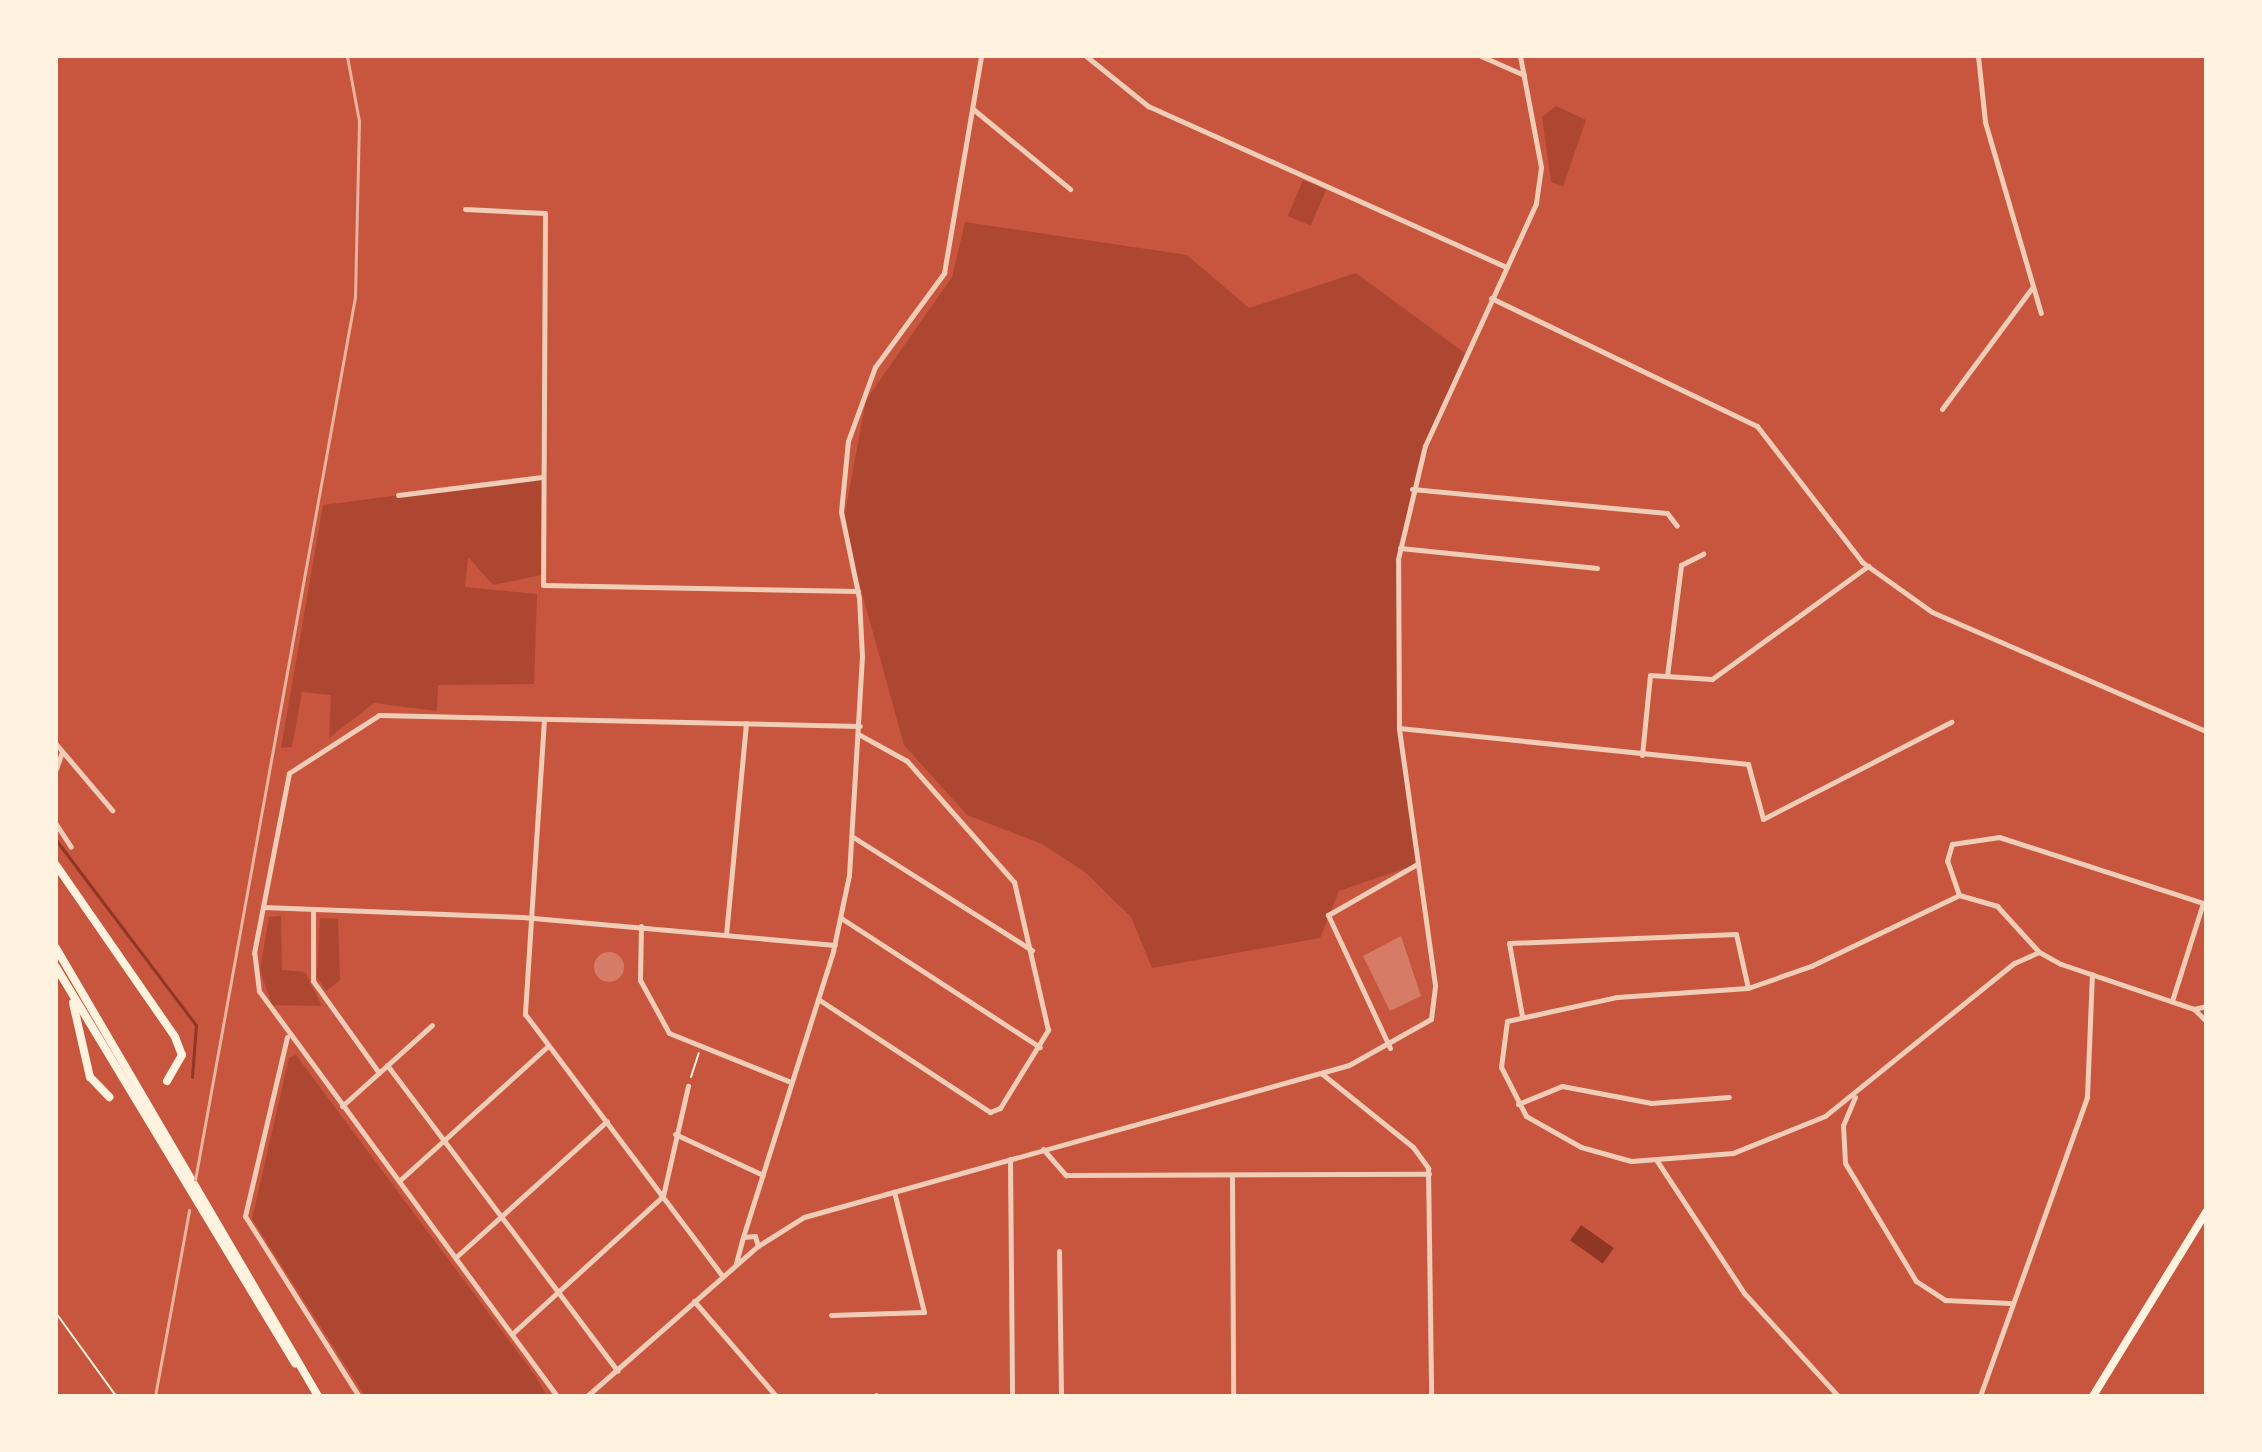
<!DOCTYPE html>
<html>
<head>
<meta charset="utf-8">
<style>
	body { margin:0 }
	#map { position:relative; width:2262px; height:1452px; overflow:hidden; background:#c8553d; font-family:"Exo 2",sans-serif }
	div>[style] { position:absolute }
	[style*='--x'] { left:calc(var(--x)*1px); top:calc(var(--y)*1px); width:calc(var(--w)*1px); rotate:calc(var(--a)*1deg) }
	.green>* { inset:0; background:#ae4732; transform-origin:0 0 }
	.water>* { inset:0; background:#8f3625; transform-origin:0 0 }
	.stream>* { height:3px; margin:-1.5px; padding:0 1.5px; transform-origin:1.5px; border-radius:1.5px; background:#8f3625 }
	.building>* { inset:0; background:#d67c66 }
	.round { border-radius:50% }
	.path>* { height:2px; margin:-1px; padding:0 1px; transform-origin:1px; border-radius:1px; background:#fff3e0 }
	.minor>* { height:5px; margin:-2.5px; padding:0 2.5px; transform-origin:2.5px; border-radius:2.5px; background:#f1ccb7 }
	.secondary>* { height:8px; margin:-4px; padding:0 4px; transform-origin:4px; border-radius:4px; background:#fff3e0 }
	.primary>* { height:8px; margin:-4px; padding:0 4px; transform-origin:4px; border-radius:4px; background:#fff3e0 }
	.rail>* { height:3px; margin:-1.5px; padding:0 1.5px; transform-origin:1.5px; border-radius:1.5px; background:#e9b49f }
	span { translate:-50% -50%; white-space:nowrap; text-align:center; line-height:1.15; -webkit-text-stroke:6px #fff3e0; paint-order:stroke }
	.frame { position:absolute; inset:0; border:58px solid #fff3e0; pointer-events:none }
</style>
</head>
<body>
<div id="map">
	<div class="green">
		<i style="clip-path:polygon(1556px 106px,1586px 120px,1563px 186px,1551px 182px,1542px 117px)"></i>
		<i style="left:1303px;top:180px;width:25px;height:39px;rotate:23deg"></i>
		<i style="clip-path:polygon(965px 222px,1187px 255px,1249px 308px,1356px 273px,1466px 354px,1412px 489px,1398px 559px,1399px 728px,1417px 864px,1339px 891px,1320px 938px,1152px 968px,1131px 917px,1085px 872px,1042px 844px,967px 815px,904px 745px,843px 524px,866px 400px,952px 277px)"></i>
		<i style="clip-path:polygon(542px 477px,541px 575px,493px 585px,468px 557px,465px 587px,537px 594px,534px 684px,438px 685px,437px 711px,374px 703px,329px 738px,331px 695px,302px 692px,292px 747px,281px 748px,323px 505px)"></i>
		<i style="clip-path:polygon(281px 916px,282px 970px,305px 972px,322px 1006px,272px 1005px,260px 970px,269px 917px)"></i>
		<i style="clip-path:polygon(320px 918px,338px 919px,340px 980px,326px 991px,317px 977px)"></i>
		<i style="clip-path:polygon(296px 1055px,536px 1377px,547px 1396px,365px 1396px,252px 1219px,289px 1058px)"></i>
	</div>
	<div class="water">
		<i style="left:1581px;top:1225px;width:40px;height:19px;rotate:35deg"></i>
	</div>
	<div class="stream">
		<i style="--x:56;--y:840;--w:232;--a:52.9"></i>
		<i style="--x:196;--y:1025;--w:52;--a:94.4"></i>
	</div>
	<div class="building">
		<i style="clip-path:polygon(1401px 936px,1421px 996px,1390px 1011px,1363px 956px)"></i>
		<i class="round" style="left:594px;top:952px;width:30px;height:30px"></i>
	</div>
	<div class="path">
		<i style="--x:691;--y:1077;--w:25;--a:-72"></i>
		<i style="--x:56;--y:1313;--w:102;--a:54.1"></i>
	</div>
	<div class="minor">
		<i style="--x:1086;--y:56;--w:80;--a:38.9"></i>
		<i style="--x:1148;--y:106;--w:393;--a:24.2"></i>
		<i style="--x:1481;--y:56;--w:47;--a:23.8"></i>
		<i style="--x:1978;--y:56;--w:66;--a:83.9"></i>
		<i style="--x:1985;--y:122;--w:199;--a:73.7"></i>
		<i style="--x:973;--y:109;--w:126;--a:39.5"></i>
		<i style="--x:465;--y:209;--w:80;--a:2.9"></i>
		<i style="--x:545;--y:213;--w:372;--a:90.3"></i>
		<i style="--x:543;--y:585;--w:315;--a:1.1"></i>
		<i style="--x:1491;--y:298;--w:295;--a:25.7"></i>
		<i style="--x:1757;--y:426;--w:172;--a:52.3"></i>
		<i style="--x:1862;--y:562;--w:86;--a:35.5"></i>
		<i style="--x:1932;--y:612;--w:299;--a:23.5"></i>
		<i style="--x:1942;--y:409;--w:151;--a:-53.4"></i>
		<i style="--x:1412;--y:489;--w:256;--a:5.4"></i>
		<i style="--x:1667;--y:513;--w:16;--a:52"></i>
		<i style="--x:398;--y:495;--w:145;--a:-7.1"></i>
		<i style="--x:1400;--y:548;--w:198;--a:5.8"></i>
		<i style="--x:1667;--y:676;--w:112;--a:-82.8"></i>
		<i style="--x:1681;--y:565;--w:25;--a:-27"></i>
		<i style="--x:544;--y:719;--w:296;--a:93.7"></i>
		<i style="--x:525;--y:1014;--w:327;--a:53"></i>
		<i style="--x:1399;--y:728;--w:351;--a:5.9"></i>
		<i style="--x:1748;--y:764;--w:57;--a:74.7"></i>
		<i style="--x:1763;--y:819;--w:212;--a:-27.3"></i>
		<i style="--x:56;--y:744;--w:87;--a:49.7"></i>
		<i style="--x:1642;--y:755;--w:80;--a:-84.3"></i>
		<i style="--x:1650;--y:675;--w:62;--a:3.7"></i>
		<i style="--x:1712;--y:679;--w:193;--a:-35.9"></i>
		<i style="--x:56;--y:769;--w:18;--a:-71"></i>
		<i style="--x:56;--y:824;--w:27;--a:57"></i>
		<i style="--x:853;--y:837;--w:212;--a:32.3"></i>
		<i style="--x:1959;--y:895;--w:36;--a:-109"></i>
		<i style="--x:1947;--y:861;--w:18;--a:-74"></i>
		<i style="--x:1952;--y:844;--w:48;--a:-8.5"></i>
		<i style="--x:1999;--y:837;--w:214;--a:17.9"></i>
		<i style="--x:2203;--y:903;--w:103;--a:107.6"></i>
		<i style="--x:263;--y:907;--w:259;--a:2.2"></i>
		<i style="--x:522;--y:917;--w:314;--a:5.1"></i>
		<i style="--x:313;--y:909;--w:72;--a:90"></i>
		<i style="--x:313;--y:981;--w:113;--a:54.3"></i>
		<i style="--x:841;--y:918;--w:237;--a:33"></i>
		<i style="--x:641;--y:926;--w:54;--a:91.1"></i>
		<i style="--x:640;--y:980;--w:60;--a:61.3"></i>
		<i style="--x:669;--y:1033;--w:131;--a:21.9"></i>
		<i style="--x:726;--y:935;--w:213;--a:-84.6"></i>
		<i style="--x:2039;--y:952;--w:27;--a:156"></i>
		<i style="--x:2014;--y:963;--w:243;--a:141"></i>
		<i style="--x:1825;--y:1116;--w:99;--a:158.1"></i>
		<i style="--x:1733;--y:1153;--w:102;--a:175.5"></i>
		<i style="--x:1631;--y:1161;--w:52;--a:-164.4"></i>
		<i style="--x:1581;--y:1147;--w:63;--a:-150.6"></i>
		<i style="--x:1526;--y:1116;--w:55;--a:-117"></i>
		<i style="--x:1501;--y:1067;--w:46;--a:-82.6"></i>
		<i style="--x:1507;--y:1021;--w:113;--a:-12.3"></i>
		<i style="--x:1617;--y:997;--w:131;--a:-3.9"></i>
		<i style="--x:1748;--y:988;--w:67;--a:-19.2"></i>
		<i style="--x:1811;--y:966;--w:164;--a:-25.6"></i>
		<i style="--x:1959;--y:895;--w:40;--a:16"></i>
		<i style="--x:1997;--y:906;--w:62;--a:47.6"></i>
		<i style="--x:2039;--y:952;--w:25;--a:29"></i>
		<i style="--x:2061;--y:964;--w:140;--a:18.7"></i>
		<i style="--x:2194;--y:1009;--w:17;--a:45"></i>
		<i style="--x:818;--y:999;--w:206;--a:33.3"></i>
		<i style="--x:990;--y:1112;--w:11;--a:-22"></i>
		<i style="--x:1000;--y:1108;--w:92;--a:-58.4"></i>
		<i style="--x:1048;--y:1030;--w:152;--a:-102.9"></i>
		<i style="--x:1014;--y:882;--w:162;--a:-131.5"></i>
		<i style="--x:907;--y:761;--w:54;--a:-151"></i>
		<i style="--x:2194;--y:1009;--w:12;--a:-14"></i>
		<i style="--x:1522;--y:1016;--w:74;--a:-100.1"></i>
		<i style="--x:1509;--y:943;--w:227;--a:-2.3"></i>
		<i style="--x:1736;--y:934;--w:55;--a:77.5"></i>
		<i style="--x:287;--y:1037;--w:184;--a:103.2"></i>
		<i style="--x:245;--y:1216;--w:213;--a:57.7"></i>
		<i style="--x:1390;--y:1048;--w:147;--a:-115"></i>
		<i style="--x:1328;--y:915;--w:103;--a:-29.8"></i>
		<i style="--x:387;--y:1065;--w:383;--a:53"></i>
		<i style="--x:1321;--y:1073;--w:118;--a:38.8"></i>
		<i style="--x:1413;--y:1147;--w:26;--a:54"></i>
		<i style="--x:1428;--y:1168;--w:228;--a:89.2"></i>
		<i style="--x:1855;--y:1097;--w:30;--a:113"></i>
		<i style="--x:1843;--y:1125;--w:38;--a:87"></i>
		<i style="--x:1845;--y:1163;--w:138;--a:59"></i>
		<i style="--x:1916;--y:1281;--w:35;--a:33"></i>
		<i style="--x:1945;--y:1300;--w:65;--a:2.6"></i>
		<i style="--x:1518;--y:1104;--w:48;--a:-22.2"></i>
		<i style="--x:1562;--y:1086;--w:91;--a:10.8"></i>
		<i style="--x:1651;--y:1103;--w:78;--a:-4.4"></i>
		<i style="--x:342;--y:1106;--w:121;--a:-42"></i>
		<i style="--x:675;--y:1134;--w:97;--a:25"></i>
		<i style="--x:1043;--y:1149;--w:35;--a:49"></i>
		<i style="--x:1066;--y:1175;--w:363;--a:-0.2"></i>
		<i style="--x:1010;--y:1159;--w:237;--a:89.5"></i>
		<i style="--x:1657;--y:1161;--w:158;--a:56.6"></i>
		<i style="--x:1744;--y:1293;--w:139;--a:47.6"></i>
		<i style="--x:1232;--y:1175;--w:221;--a:89.7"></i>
		<i style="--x:399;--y:1181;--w:200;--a:-42.2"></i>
		<i style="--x:743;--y:1237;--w:300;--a:-72.5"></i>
		<i style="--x:833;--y:951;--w:78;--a:-78.1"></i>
		<i style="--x:849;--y:875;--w:218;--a:-86.6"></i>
		<i style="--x:862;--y:657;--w:59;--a:-92.9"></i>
		<i style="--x:859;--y:598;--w:88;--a:-101.8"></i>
		<i style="--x:841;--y:512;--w:71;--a:-84.4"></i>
		<i style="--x:848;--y:441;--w:79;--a:-70"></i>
		<i style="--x:875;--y:367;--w:117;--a:-53.7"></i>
		<i style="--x:944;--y:273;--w:220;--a:-80.3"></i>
		<i style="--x:758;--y:1246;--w:54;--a:-32.2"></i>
		<i style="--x:804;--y:1217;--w:566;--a:-15.58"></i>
		<i style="--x:1349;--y:1065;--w:94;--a:-29.3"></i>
		<i style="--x:1431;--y:1019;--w:34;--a:-83"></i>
		<i style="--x:1435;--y:985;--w:260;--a:-98"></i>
		<i style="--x:1399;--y:728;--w:169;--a:-90.3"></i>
		<i style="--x:1398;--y:559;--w:116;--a:-76.6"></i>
		<i style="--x:1425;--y:446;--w:267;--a:-65.4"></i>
		<i style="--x:1536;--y:203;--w:36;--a:-82"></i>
		<i style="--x:1541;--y:167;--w:113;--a:-100.7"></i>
		<i style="--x:1059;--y:1251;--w:145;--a:89.2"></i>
		<i style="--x:456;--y:1257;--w:203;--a:-42"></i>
		<i style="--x:694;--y:1301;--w:125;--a:49.2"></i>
		<i style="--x:831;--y:1315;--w:93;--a:-1.8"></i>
		<i style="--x:924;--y:1312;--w:124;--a:-104"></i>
		<i style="--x:513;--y:1333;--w:203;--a:-42.4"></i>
		<i style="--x:663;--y:1196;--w:113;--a:-77.2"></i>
		<i style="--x:557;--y:1396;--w:503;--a:-126.35"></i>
		<i style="--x:259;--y:991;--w:38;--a:-97"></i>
		<i style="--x:254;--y:953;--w:183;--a:-79"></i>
		<i style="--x:289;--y:773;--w:107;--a:-32.8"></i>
		<i style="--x:379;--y:715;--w:481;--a:1.3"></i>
		<i style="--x:587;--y:1396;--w:227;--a:-41.3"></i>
		<i style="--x:758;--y:1246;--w:10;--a:-107"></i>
		<i style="--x:755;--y:1236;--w:12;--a:175"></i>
		<i style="--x:743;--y:1237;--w:27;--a:105"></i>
		<i style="--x:876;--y:1396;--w:1;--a:-90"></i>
		<i style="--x:1980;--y:1396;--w:318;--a:-70.3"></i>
		<i style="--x:2087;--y:1097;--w:123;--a:-87.7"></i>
	</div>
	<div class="secondary">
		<i style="--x:2093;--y:1396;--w:216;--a:-58.4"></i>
	</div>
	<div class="primary">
		<i style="--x:56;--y:865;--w:209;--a:55.3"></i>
		<i style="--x:175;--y:1037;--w:19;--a:69"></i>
		<i style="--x:182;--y:1055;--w:30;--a:120"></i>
		<i style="--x:56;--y:948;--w:519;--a:59.68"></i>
		<i style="--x:56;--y:967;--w:463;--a:58.9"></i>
		<i style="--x:73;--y:1003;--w:76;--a:77.1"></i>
		<i style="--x:90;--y:1077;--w:28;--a:46"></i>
	</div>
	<div class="rail">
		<i style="--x:195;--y:1180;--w:897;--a:-79.73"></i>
		<i style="--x:355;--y:297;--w:176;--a:-88.7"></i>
		<i style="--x:359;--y:121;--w:66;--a:-100.5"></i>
		<i style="--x:155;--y:1396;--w:189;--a:-79.6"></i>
	</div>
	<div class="frame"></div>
</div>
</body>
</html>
